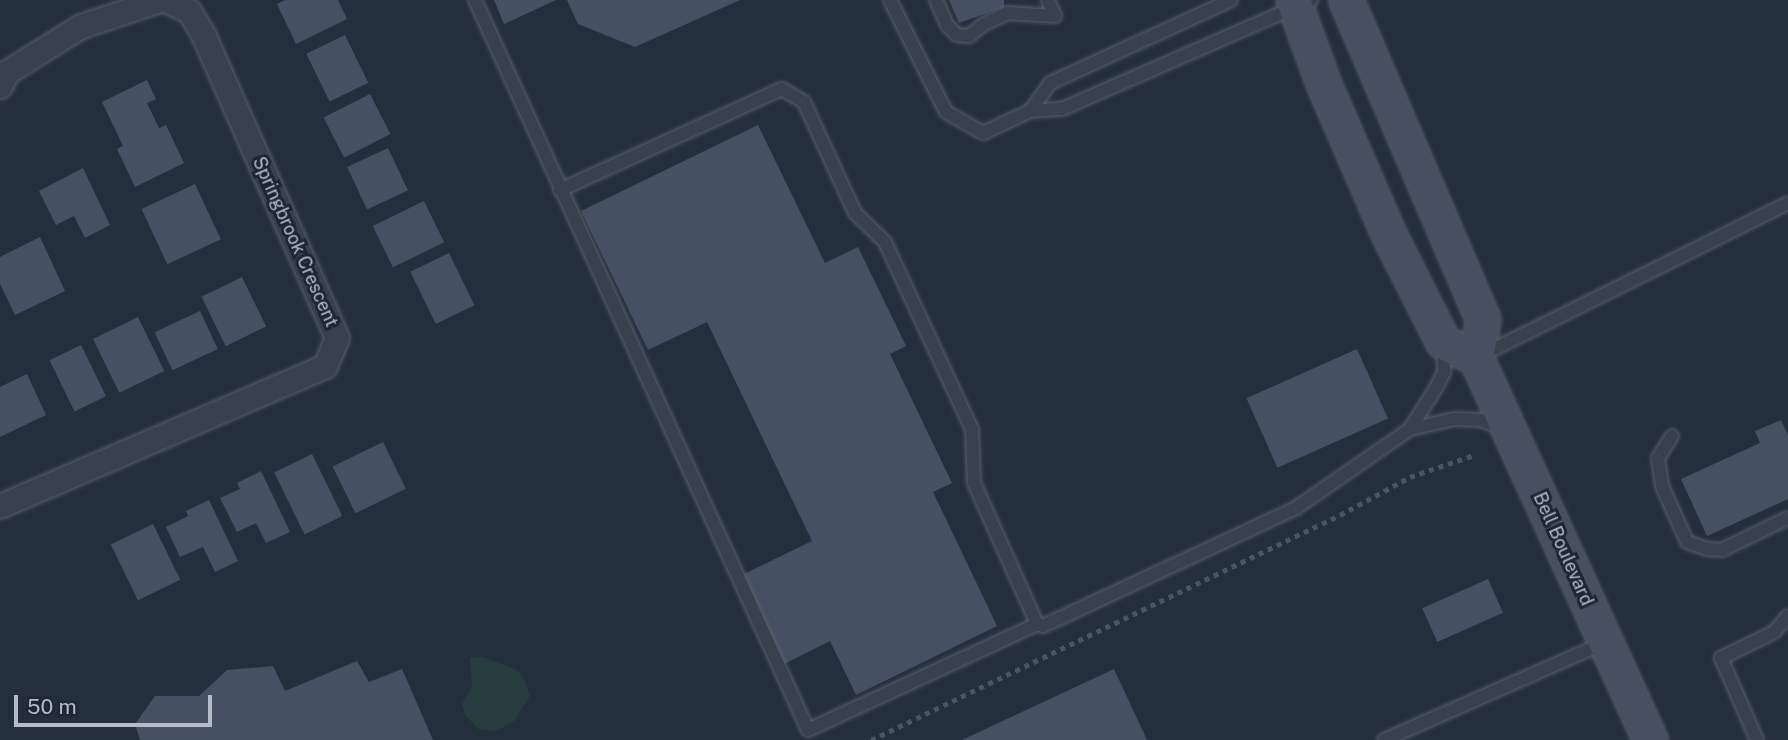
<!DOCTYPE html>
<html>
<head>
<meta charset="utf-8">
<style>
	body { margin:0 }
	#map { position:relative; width:1788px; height:740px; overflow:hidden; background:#242f3e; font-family:"Public Sans",sans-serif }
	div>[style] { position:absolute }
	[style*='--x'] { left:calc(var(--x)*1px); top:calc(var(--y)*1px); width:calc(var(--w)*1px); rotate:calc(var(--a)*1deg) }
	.green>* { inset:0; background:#263c3f }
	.building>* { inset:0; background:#455162; transform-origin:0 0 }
	.path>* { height:4.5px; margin-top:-2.25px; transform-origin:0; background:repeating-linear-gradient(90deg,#44595c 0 5px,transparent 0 10px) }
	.roads { filter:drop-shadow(0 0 2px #565f6c) drop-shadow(0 0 2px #565f6c) }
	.service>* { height:12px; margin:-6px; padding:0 6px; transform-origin:6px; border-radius:6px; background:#38414e }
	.minor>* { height:23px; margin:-11.5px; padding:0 11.5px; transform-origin:11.5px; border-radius:11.5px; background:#38414e }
	.secondary>* { height:33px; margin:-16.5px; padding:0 16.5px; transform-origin:16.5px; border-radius:16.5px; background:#465061 }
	span { translate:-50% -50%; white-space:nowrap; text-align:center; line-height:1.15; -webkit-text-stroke:6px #1d2633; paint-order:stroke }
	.street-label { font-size:18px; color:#b4bcc9 }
	.scale { position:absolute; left:14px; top:695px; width:198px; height:32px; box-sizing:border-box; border:4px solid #b4bcc9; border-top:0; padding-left:9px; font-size:21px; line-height:24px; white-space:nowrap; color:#b4bcc9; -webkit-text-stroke:5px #1d2633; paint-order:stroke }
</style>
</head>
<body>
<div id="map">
	<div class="green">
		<i style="clip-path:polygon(482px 657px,516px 669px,524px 679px,530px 696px,514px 721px,496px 731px,478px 729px,465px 715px,462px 704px,472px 687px,470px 658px)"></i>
	</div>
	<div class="building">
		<i style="clip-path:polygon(285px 0,338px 0,347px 19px,296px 44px,277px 4px)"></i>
		<i style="clip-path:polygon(494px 0,556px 0,504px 24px)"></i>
		<i style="clip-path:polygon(567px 0,740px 0,635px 47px,578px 24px)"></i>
		<i style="clip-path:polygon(949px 0,1004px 0,1004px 7px,959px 23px)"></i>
		<i style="left:345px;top:35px;width:53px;height:43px;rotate:64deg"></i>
		<i style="clip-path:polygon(147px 80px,156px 99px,147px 103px,159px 128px,166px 125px,184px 163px,135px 187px,117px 149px,123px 146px,102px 102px)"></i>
		<i style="left:370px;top:94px;width:45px;height:52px;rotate:63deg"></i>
		<i style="clip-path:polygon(758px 125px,825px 263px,858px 247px,906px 346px,890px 354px,952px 483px,933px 492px,997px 626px,856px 695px,830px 641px,782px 665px,740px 576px,812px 541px,707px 322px,648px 350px,581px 211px)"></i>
		<i style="left:388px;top:148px;width:47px;height:45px;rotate:65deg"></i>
		<i style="clip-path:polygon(83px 168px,110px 225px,85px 238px,74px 216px,56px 225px,39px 191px)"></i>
		<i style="left:195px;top:184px;width:61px;height:59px;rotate:65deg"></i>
		<i style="left:424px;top:201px;width:46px;height:57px;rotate:64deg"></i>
		<i style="clip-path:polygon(40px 237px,65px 291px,15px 315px,0 284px,0 257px)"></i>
		<i style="left:449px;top:253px;width:58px;height:43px;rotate:64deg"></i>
		<i style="left:242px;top:277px;width:55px;height:45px;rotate:64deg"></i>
		<i style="left:200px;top:311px;width:42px;height:50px;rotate:65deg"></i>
		<i style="left:138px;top:317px;width:60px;height:50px;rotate:64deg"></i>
		<i style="left:81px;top:345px;width:57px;height:35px;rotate:64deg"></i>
		<i style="left:1357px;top:349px;width:76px;height:121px;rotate:66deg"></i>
		<i style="clip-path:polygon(27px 374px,46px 415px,0 437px,0 387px)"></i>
		<i style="clip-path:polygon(1781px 420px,1788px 435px,1788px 499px,1707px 536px,1681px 479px,1760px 443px,1755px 431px)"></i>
		<i style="left:383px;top:442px;width:52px;height:56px;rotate:64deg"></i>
		<i style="left:312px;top:454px;width:69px;height:42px;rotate:64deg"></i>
		<i style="clip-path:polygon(261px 471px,290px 532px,266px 543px,256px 523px,237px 532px,220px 498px,240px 489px,237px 483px)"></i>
		<i style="clip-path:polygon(209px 500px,238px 561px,215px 572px,203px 547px,180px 557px,166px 527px,188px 516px,186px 511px)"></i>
		<i style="left:153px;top:524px;width:62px;height:47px;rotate:64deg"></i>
		<i style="left:1488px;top:579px;width:37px;height:72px;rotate:66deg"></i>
		<i style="clip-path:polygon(357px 661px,369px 682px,402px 669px,433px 740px,140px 740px,135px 724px,155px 696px,199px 696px,227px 670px,273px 666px,285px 691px)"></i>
		<i style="clip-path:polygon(1114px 669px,1147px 740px,962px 740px)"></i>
	</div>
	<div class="path">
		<i style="--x:871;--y:740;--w:520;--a:-25.63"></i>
		<i style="--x:1340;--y:515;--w:80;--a:-28.5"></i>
		<i style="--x:1410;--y:477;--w:65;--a:-19"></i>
	</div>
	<div class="roads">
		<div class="service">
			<i style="--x:475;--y:0;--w:802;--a:65.48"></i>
			<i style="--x:808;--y:730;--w:252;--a:-24.8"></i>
			<i style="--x:890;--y:0;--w:125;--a:63.4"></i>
			<i style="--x:946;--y:112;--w:43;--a:29.6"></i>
			<i style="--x:983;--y:133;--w:52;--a:-25.1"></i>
			<i style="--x:1030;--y:111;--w:32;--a:-4"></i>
			<i style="--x:1062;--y:109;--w:272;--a:-23.6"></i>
			<i style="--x:936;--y:0;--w:27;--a:66"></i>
			<i style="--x:947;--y:25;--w:14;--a:45"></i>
			<i style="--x:957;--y:35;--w:12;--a:5"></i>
			<i style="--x:969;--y:36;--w:19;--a:-39"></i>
			<i style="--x:984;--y:24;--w:26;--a:-25"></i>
			<i style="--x:1008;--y:13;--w:47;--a:3.7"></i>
			<i style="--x:1055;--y:16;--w:17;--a:-114"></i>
			<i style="--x:1030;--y:111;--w:34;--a:-54"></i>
			<i style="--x:1050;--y:83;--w:199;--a:-24.6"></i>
			<i style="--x:560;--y:190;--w:244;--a:-24.5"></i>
			<i style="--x:782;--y:89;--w:26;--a:31"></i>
			<i style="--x:804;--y:102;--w:122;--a:65.3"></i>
			<i style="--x:855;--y:213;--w:42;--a:44"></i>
			<i style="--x:885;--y:242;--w:206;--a:65.1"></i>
			<i style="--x:972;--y:429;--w:54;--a:87.9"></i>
			<i style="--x:974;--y:483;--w:154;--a:65.9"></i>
			<i style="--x:1037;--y:624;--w:6;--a:18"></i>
			<i style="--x:1043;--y:626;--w:279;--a:-25"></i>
			<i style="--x:1296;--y:508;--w:139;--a:-34.7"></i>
			<i style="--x:1410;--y:429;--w:49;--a:-57.6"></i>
			<i style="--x:1436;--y:388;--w:18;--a:-63"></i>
			<i style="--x:1444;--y:372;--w:26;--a:-92"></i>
			<i style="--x:1480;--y:356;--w:344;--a:-26.4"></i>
			<i style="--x:1410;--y:429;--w:45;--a:-12.8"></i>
			<i style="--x:1454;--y:419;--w:26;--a:2"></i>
			<i style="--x:1480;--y:420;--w:23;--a:18"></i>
			<i style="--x:1672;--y:436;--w:26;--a:122"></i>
			<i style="--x:1658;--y:458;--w:28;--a:82"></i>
			<i style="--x:1662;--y:486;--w:61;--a:65.9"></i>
			<i style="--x:1687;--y:542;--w:21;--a:19"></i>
			<i style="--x:1707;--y:549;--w:15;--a:4"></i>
			<i style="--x:1722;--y:550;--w:73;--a:-25.9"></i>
			<i style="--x:1384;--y:740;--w:240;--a:-23.8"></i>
			<i style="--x:1757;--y:740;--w:90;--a:-113.7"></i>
			<i style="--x:1721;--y:658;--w:59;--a:-26.1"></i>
			<i style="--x:1774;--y:632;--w:21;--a:-49"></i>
		</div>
		<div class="minor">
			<i style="--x:0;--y:86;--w:16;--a:-63"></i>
			<i style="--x:7;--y:72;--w:87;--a:-31.9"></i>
			<i style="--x:81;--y:26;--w:82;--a:-18.4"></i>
			<i style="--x:0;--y:506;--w:354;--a:-23.3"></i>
			<i style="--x:325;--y:366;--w:30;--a:-67"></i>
			<i style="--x:337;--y:338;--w:330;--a:-113.8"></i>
			<i style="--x:204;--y:36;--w:29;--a:-121"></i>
			<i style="--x:189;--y:11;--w:26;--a:-155"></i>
		</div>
		<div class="secondary">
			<i style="--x:1293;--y:0;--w:90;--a:70"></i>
			<i style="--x:1324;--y:85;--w:161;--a:66.6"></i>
			<i style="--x:1388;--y:233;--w:122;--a:63.2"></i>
			<i style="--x:1443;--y:342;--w:37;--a:26"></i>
			<i style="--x:1346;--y:0;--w:347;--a:66.8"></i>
			<i style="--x:1483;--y:319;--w:40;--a:100"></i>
			<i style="--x:1476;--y:358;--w:420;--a:65.5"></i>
		</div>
	</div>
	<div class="street-label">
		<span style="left:295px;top:242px;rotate:66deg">Springbrook Crescent</span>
		<span style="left:1563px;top:549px;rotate:66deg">Bell Boulevard</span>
	</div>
	<div class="scale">50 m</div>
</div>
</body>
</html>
